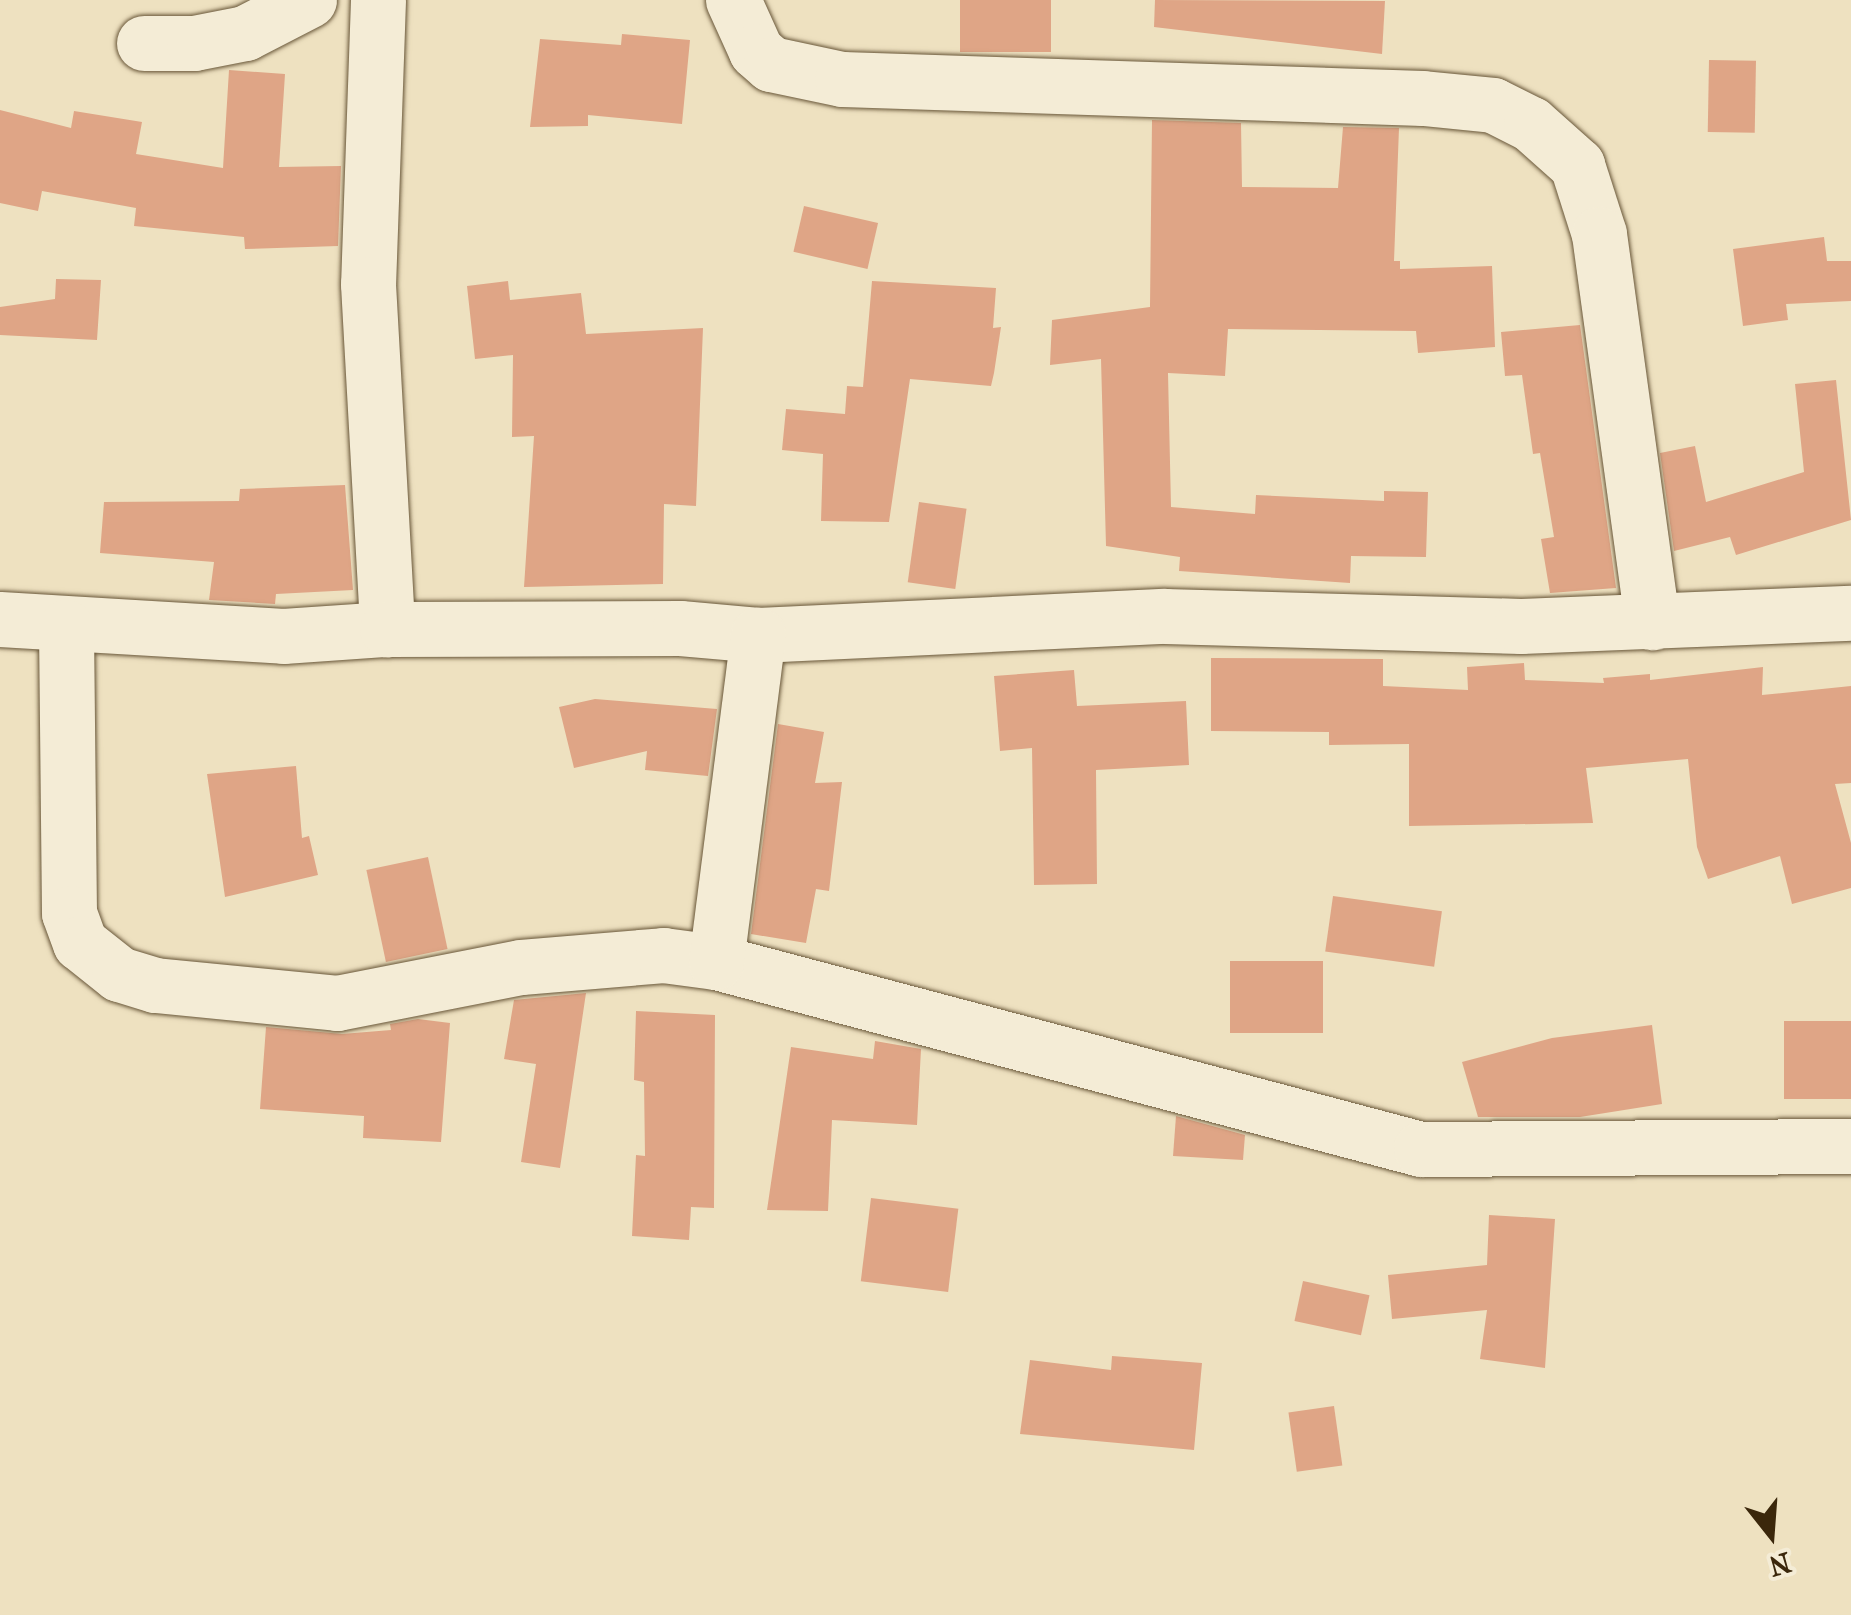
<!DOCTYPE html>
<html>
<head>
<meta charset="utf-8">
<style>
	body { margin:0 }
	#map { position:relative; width:1851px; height:1615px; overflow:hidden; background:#eee1c0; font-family:"IM FELL French Canon",serif }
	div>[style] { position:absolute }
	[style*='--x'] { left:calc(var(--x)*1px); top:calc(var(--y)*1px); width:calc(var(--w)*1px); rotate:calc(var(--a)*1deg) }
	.building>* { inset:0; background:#dfa586; transform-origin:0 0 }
	.roads { filter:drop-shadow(0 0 2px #685638) drop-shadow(0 0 2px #685638) }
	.minor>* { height:55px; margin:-27.5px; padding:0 27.5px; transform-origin:27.5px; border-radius:27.5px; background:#f4ecd6 }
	span { translate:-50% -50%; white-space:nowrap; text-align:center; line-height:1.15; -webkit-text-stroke:10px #f4ecd6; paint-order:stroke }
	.north { position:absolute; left:1721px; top:1485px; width:100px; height:100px; -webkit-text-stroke:8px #f4ecd6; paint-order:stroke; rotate:163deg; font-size:28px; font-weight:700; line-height:40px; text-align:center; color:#3b270b }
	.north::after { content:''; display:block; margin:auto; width:35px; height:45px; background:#3b270b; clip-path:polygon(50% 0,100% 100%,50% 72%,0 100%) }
</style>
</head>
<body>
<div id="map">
	<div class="building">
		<i style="left:960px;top:0;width:91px;height:52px"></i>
		<i style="clip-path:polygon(1155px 0,1385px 1px,1382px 54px,1154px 27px)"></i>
		<i style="clip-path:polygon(622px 34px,690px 40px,682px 124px,588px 115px,588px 126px,530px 127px,540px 39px,621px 45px)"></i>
		<i style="left:1709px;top:60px;width:47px;height:72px;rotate:1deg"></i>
		<i style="clip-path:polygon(229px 70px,285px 74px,279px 167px,341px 166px,338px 246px,245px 249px,244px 237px,134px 226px,136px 208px,42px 191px,38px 211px,0 203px,0 110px,71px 128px,74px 111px,142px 122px,136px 154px,223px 168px)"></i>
		<i style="clip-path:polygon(1152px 120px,1241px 123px,1242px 187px,1338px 188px,1343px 127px,1399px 128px,1394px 261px,1400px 261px,1400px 269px,1492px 266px,1495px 347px,1418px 353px,1416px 331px,1228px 329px,1225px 376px,1168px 373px,1171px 507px,1255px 514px,1256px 495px,1384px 501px,1384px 491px,1428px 492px,1426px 557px,1351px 556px,1350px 583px,1179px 571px,1180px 557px,1106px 546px,1101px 359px,1050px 365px,1052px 320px,1150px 307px)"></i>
		<i style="left:804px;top:206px;width:76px;height:47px;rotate:13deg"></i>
		<i style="clip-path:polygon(1824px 237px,1827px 261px,1851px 261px,1851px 301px,1786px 304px,1788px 320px,1743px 326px,1733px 249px)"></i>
		<i style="clip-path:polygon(56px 279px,101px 280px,97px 340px,0 335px,0 307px,55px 299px)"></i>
		<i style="clip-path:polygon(508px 281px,510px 300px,581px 293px,586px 334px,703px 328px,696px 506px,664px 504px,663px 584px,524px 587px,534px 436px,512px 437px,513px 355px,475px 359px,467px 286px)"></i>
		<i style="clip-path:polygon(872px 281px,996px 288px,993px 328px,1001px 327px,994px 373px,991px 386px,910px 379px,889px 522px,821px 521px,823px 454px,782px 450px,786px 409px,845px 414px,847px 386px,863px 387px)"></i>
		<i style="clip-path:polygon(1580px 325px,1616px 588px,1550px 593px,1541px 539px,1554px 537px,1540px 453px,1533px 454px,1522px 375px,1505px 376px,1501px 332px)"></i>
		<i style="clip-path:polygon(1836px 380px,1851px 520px,1736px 555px,1730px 537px,1674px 551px,1660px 453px,1695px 446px,1706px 502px,1804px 472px,1795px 384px)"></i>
		<i style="clip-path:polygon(345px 485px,353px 590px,276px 594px,275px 604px,209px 600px,214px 562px,100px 553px,104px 502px,239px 501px,240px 489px)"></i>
		<i style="left:919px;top:502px;width:48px;height:81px;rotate:8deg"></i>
		<i style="clip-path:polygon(1211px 658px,1383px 659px,1383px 686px,1468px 690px,1467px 667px,1524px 663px,1525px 680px,1604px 683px,1603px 678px,1650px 674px,1650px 680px,1763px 667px,1762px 695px,1851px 686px,1851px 783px,1835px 784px,1851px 843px,1851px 888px,1792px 904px,1780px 856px,1708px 879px,1697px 847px,1688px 759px,1586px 768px,1593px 823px,1409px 826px,1409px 744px,1329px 745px,1329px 732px,1211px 731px)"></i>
		<i style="clip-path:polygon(1074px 670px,1077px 706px,1186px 701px,1189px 765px,1096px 770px,1097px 884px,1034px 885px,1032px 748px,1000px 751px,994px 676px)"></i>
		<i style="clip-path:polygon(595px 699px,717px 709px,708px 776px,645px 770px,647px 751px,574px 768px,559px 707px)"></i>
		<i style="clip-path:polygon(778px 724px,824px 732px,815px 783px,842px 782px,829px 891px,816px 889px,806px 943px,751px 934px)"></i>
		<i style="clip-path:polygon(296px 766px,302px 838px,309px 836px,318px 875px,225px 897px,207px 774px)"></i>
		<i style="left:428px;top:857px;width:94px;height:63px;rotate:78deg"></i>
		<i style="left:1333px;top:896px;width:110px;height:56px;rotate:8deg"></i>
		<i style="left:1230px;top:961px;width:93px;height:72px"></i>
		<i style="clip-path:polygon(586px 993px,560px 1168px,521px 1162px,536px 1064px,504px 1059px,514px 1000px)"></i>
		<i style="clip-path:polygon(636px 1011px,715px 1015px,714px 1208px,691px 1207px,689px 1240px,632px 1236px,636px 1155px,645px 1156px,644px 1082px,634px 1080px)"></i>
		<i style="clip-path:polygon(418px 1019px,450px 1023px,441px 1142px,363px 1138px,364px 1116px,260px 1109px,266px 1027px,342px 1034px,391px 1030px,390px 1024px)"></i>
		<i style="left:1851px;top:1021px;width:78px;height:67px;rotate:90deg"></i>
		<i style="clip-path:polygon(1652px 1025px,1662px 1104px,1580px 1117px,1478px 1117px,1462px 1062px,1552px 1038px)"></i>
		<i style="clip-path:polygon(875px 1041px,921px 1049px,917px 1125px,832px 1120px,828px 1211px,767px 1210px,791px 1047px,873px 1059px)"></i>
		<i style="clip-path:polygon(1176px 1116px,1245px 1135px,1243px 1160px,1173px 1156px)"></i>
		<i style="left:871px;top:1198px;width:88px;height:84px;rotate:7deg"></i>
		<i style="clip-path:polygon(1489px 1215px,1555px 1219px,1545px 1368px,1480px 1359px,1487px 1310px,1392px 1319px,1388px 1275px,1487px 1265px)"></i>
		<i style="left:1303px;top:1281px;width:68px;height:41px;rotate:12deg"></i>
		<i style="clip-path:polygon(1112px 1356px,1202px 1363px,1194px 1450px,1020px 1434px,1030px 1360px,1111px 1370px)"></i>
		<i style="left:1334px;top:1406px;width:60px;height:46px;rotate:82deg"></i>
	</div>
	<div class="roads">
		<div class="minor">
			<i style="--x:378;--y:0;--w:284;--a:92"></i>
			<i style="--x:368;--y:284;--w:346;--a:86.8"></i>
			<i style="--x:733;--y:0;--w:56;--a:65.7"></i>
			<i style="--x:756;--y:51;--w:20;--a:41"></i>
			<i style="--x:771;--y:64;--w:73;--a:11.9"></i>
			<i style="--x:842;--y:79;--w:581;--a:1.87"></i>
			<i style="--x:1423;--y:98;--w:70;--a:5.7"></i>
			<i style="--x:1493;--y:105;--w:42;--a:26.6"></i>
			<i style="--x:1531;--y:124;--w:62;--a:41.7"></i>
			<i style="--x:1577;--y:165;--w:72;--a:72.3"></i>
			<i style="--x:1599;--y:234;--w:392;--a:82.2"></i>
			<i style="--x:144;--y:43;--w:50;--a:0"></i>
			<i style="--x:194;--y:43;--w:52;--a:-11.1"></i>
			<i style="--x:245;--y:33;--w:72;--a:-27.3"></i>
			<i style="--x:0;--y:619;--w:284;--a:3.4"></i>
			<i style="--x:283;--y:636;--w:104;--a:-3.9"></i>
			<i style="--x:387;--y:629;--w:293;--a:-0.2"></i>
			<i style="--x:680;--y:628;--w:78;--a:5.1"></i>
			<i style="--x:758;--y:635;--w:407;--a:-2.7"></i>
			<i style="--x:1165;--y:616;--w:356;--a:1.6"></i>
			<i style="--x:1521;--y:626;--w:330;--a:-2.3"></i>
			<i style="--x:66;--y:627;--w:286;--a:89.4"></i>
			<i style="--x:69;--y:913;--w:32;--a:70"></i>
			<i style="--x:80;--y:943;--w:50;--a:38.5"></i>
			<i style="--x:119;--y:974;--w:38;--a:17"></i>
			<i style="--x:155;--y:985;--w:183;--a:5.6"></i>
			<i style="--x:337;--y:1003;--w:187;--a:-11.1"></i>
			<i style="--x:521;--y:967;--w:143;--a:-4.8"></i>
			<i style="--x:663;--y:955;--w:53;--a:7.5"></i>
			<i style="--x:716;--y:962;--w:729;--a:14.86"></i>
			<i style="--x:1421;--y:1149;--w:430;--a:-0.4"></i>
			<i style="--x:716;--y:962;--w:330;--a:-82.7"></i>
		</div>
	</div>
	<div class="north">N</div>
</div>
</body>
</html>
